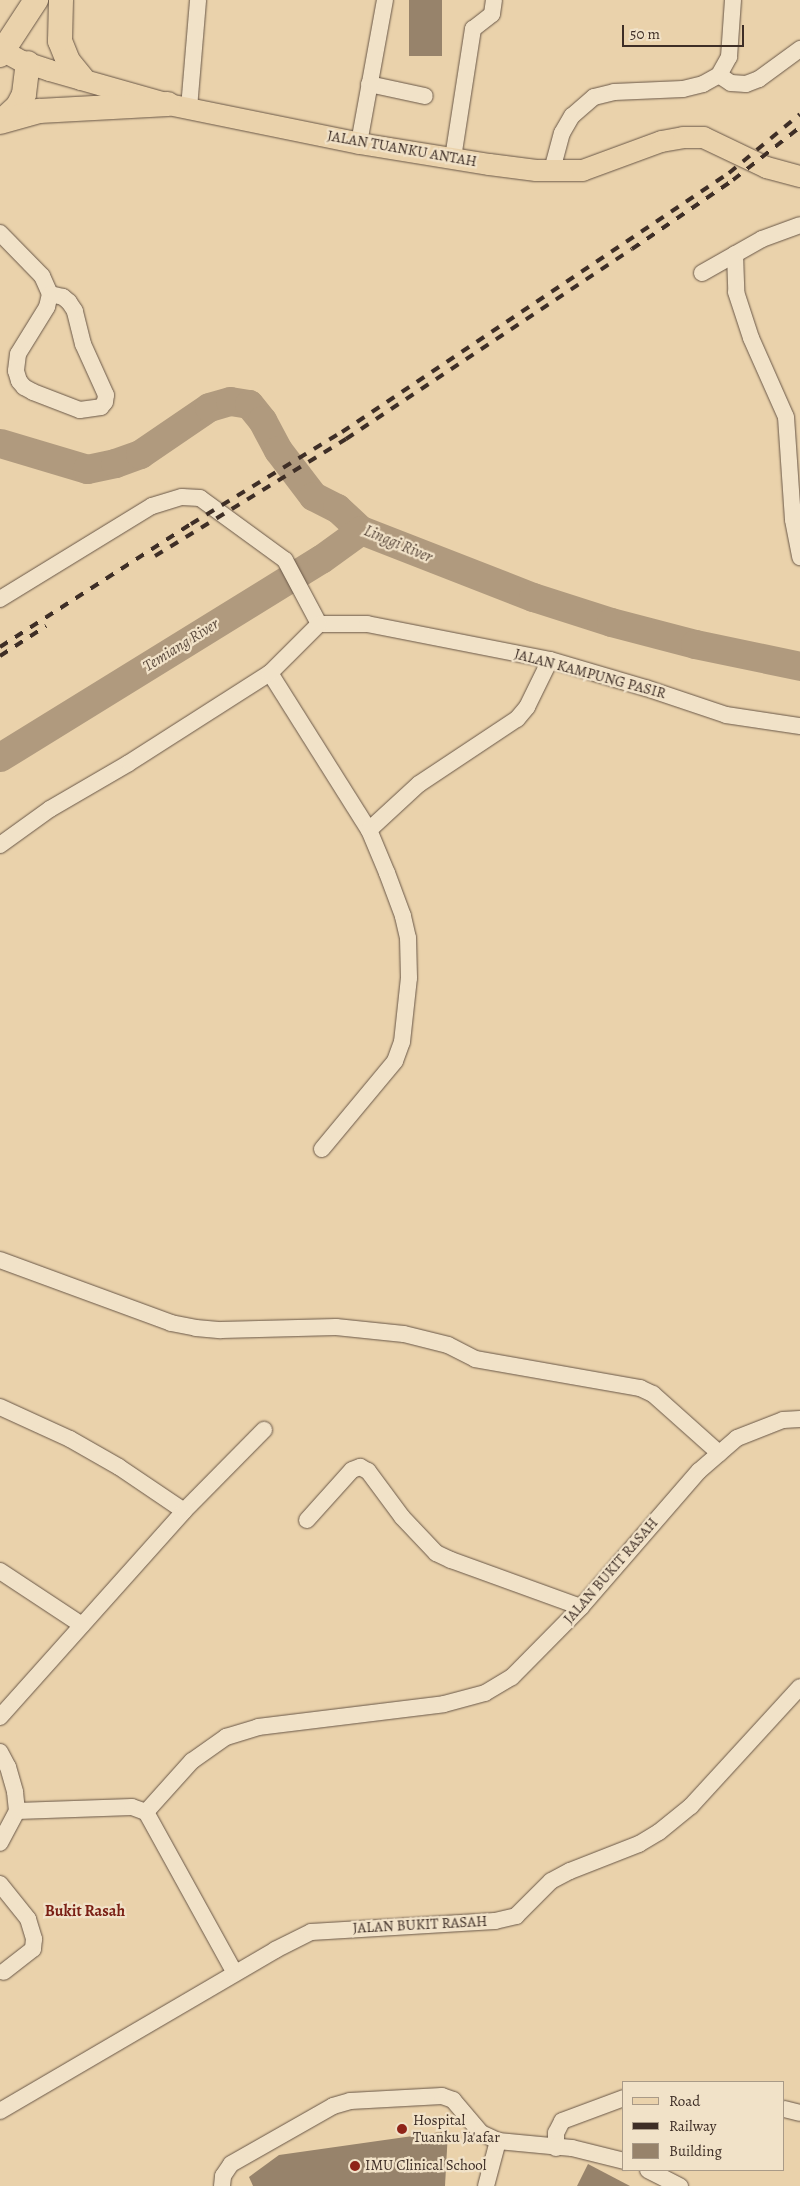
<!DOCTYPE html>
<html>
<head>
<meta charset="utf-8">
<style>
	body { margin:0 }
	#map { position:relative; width:800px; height:2186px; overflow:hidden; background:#ead2ab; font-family:Alegreya,serif }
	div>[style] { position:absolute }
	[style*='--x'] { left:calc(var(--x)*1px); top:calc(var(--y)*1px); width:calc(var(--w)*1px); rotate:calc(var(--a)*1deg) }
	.river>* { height:29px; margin:-14.5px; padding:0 14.5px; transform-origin:14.5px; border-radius:14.5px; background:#b09a7e }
	.building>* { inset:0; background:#97836b; transform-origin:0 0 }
	.roads { filter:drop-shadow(0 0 1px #695747) drop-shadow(0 0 1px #695747) }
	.minor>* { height:16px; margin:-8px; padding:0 8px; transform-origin:8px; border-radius:8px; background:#f1e2c8 }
	.major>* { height:21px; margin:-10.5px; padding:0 10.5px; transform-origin:10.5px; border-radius:10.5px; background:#ead2ab }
	.highway>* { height:24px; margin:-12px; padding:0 12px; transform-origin:12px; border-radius:12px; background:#ead2ab }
	.rail>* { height:4px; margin-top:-2px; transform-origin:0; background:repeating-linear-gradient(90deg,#3e2e26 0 9px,transparent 0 18px) }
	.dots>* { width:14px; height:14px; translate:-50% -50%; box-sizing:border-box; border:2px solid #f1e2c8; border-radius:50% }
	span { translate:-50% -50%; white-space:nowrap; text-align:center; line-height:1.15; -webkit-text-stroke:4.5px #f1e2c8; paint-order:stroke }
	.street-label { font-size:15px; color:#3e2e26 }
	.poi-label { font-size:15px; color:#3e2e26 }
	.left { translate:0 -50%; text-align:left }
	.water-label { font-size:16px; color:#5a493c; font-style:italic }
	.neighbourhood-label { font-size:16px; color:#7a1f14; font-weight:700 }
	.legend { position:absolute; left:622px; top:2081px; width:162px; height:90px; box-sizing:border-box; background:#f1e2c8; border:1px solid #a99a87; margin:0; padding:6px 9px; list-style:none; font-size:15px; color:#3e2e26 }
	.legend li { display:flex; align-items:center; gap:10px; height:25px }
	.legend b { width:25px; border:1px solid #a99a87 }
	.scale { position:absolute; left:622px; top:25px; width:122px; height:22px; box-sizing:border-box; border:2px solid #3e2e26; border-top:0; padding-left:6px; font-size:15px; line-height:18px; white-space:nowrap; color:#3e2e26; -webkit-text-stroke:4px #f1e2c8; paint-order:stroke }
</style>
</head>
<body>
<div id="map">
	<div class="river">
		<i style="--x:0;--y:443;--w:91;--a:16.6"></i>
		<i style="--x:87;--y:469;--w:29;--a:-12"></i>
		<i style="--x:115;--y:463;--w:27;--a:-20"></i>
		<i style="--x:140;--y:454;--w:83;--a:-34.3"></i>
		<i style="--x:209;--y:407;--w:22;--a:-16"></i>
		<i style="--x:230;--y:401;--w:19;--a:9"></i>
		<i style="--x:249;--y:404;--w:21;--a:51"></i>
		<i style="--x:262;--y:420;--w:34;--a:62"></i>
		<i style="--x:278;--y:450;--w:58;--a:52.7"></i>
		<i style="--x:313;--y:496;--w:27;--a:27"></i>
		<i style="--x:337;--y:508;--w:33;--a:43"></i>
		<i style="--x:361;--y:530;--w:185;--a:21.3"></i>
		<i style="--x:533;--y:597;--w:82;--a:17.8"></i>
		<i style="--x:611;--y:622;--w:87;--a:14.7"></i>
		<i style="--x:695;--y:644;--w:107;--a:11.8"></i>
		<i style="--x:0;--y:757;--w:377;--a:-31.7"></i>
		<i style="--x:321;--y:559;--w:49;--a:-35.9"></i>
	</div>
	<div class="building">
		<i style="left:409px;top:0;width:33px;height:56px"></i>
		<i style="clip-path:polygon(448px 2131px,445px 2186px,253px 2186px,249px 2177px,279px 2155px)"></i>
		<i style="clip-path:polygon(588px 2164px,630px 2186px,577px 2186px)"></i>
	</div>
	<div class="roads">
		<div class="minor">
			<i style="--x:719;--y:75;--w:14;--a:34"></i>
			<i style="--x:731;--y:83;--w:15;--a:4"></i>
			<i style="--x:746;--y:84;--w:14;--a:-21"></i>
			<i style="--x:759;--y:79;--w:51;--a:-36.2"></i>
			<i style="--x:369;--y:84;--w:57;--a:12.1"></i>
			<i style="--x:189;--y:108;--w:108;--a:-85.2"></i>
			<i style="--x:359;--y:143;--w:145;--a:-79.7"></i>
			<i style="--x:453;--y:158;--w:131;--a:-81.2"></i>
			<i style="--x:473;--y:29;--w:24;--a:-38"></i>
			<i style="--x:492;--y:14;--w:14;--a:-82"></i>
			<i style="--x:552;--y:170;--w:38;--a:-75"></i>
			<i style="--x:562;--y:133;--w:20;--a:-60"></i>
			<i style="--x:572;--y:116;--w:29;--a:-41"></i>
			<i style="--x:594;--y:97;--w:21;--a:-14"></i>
			<i style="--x:614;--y:92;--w:69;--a:-2.5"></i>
			<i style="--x:683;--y:89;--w:21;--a:-14"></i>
			<i style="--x:703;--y:84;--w:18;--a:-29"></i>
			<i style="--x:719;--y:75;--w:21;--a:-61"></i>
			<i style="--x:729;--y:57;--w:57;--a:-86"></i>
			<i style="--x:0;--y:233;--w:60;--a:45.7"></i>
			<i style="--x:42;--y:276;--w:20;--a:66"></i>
			<i style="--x:50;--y:294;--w:13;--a:103"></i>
			<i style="--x:47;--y:307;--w:55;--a:121.7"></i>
			<i style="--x:18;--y:354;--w:17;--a:97"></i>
			<i style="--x:16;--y:371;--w:10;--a:73"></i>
			<i style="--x:19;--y:381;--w:8;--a:50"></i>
			<i style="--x:24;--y:387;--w:10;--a:29"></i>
			<i style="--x:33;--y:392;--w:50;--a:21"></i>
			<i style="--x:80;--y:410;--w:21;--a:-8"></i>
			<i style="--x:101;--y:407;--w:6;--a:-51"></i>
			<i style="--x:105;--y:402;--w:7;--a:-82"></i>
			<i style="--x:106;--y:395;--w:56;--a:-114.3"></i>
			<i style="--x:83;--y:344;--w:34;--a:-104"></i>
			<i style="--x:75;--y:311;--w:11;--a:-124"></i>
			<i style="--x:69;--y:302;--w:8;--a:-140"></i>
			<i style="--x:63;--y:297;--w:13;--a:-167"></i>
			<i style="--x:735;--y:254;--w:38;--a:88"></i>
			<i style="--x:736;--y:292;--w:48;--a:71.9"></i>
			<i style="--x:751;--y:338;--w:86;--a:66.1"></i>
			<i style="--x:786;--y:417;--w:103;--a:86.1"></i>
			<i style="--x:793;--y:520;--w:38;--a:79"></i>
			<i style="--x:702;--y:273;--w:69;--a:-29.5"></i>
			<i style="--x:762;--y:239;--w:40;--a:-20.2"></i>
			<i style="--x:0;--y:599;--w:178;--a:-31.5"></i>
			<i style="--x:152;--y:506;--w:31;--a:-17"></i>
			<i style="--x:182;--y:497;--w:18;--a:3"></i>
			<i style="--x:200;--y:498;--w:105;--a:36.1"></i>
			<i style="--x:285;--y:560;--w:72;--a:62"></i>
			<i style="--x:319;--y:624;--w:48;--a:0"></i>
			<i style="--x:367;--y:624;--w:187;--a:11.1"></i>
			<i style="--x:550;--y:660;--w:100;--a:16.3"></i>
			<i style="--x:646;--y:688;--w:84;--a:18.6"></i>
			<i style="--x:726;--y:715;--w:75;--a:8.5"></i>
			<i style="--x:270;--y:673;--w:186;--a:57.8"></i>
			<i style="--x:0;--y:845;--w:62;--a:-35.8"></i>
			<i style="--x:50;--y:809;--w:91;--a:-30.2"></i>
			<i style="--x:129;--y:763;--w:167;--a:-32.6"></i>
			<i style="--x:270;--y:673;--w:69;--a:-45"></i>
			<i style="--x:322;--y:1149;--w:114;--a:-50.3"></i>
			<i style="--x:395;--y:1061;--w:20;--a:-70"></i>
			<i style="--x:402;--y:1042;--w:64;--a:-83.8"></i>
			<i style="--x:409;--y:978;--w:40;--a:-91.4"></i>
			<i style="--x:408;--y:938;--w:23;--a:-103"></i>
			<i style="--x:403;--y:916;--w:46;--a:-110.4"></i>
			<i style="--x:387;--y:873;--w:47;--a:-112.7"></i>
			<i style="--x:369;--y:830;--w:68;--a:-42.6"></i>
			<i style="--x:419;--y:784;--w:118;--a:-33.6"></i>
			<i style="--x:517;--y:719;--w:16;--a:-50"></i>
			<i style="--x:527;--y:707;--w:52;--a:-63.9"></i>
			<i style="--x:0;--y:1260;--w:182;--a:20.2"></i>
			<i style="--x:171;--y:1323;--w:25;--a:11"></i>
			<i style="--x:196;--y:1328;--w:25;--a:5"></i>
			<i style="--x:221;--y:1330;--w:115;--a:-1.5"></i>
			<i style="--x:336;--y:1327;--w:68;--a:5.9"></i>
			<i style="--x:404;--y:1334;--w:45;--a:14"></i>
			<i style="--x:448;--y:1345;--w:30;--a:27"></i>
			<i style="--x:475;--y:1359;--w:168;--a:10"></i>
			<i style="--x:640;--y:1388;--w:14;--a:25"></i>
			<i style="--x:653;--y:1394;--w:89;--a:41.8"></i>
			<i style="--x:0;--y:1407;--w:77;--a:24.6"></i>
			<i style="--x:70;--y:1439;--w:56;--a:29.7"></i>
			<i style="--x:119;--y:1467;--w:78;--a:34.1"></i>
			<i style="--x:307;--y:1520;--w:67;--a:-48"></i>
			<i style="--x:352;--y:1470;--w:9;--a:-21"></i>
			<i style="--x:360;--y:1467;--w:9;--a:27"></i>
			<i style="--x:368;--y:1471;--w:57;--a:53.5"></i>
			<i style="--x:402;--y:1517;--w:50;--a:46.6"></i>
			<i style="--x:436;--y:1553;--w:17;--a:25"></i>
			<i style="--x:451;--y:1560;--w:138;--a:19.9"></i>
			<i style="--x:0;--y:1571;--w:98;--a:33.4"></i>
			<i style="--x:0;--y:1717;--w:276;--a:-48.2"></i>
			<i style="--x:184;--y:1511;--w:114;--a:-45.4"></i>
			<i style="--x:0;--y:1752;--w:17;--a:62"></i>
			<i style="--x:8;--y:1767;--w:26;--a:74"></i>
			<i style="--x:15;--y:1792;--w:19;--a:84"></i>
			<i style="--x:17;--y:1811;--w:36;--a:118"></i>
			<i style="--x:17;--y:1811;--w:115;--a:-2"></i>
			<i style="--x:132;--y:1807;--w:15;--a:20"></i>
			<i style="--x:146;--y:1812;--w:184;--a:61.1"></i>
			<i style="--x:146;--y:1812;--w:69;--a:-48"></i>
			<i style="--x:192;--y:1761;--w:42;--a:-35.2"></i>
			<i style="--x:226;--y:1737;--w:34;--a:-17"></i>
			<i style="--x:258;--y:1727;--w:187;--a:-7"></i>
			<i style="--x:444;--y:1704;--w:42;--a:-15"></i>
			<i style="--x:485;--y:1693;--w:31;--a:-31"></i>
			<i style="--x:512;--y:1677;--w:98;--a:-45.4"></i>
			<i style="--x:581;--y:1607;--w:180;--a:-49.1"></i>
			<i style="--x:699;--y:1471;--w:50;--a:-41"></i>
			<i style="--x:737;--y:1438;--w:49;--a:-21.4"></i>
			<i style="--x:783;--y:1420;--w:17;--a:-3"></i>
			<i style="--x:0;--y:1884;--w:45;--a:51.3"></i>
			<i style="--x:28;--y:1919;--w:21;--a:73"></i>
			<i style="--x:34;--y:1939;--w:10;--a:96"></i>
			<i style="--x:33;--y:1949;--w:37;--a:142"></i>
			<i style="--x:784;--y:2109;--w:16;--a:14"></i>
			<i style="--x:0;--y:2111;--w:319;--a:-30.3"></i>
			<i style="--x:275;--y:1950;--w:40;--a:-26.6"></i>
			<i style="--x:311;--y:1932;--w:184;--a:-3.4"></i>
			<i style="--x:495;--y:1921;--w:22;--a:-13"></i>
			<i style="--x:516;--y:1916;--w:49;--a:-45"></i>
			<i style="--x:551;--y:1881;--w:21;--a:-28"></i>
			<i style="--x:570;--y:1871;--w:74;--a:-21.4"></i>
			<i style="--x:639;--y:1844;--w:23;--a:-31"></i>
			<i style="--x:659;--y:1832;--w:41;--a:-39.1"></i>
			<i style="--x:691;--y:1806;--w:161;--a:-47.5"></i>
			<i style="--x:556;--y:2148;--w:15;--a:-90"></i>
			<i style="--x:556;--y:2133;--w:13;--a:-63"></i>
			<i style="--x:562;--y:2121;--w:66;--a:-20.4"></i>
			<i style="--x:648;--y:2170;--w:36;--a:27"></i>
			<i style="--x:222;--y:2186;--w:10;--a:-84"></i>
			<i style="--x:223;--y:2176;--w:14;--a:-56"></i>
			<i style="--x:231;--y:2164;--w:117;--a:-29.6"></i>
			<i style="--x:333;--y:2106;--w:18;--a:-16"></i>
			<i style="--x:350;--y:2101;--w:92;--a:-3.1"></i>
			<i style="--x:442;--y:2096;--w:12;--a:20"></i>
			<i style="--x:453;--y:2100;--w:43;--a:49.7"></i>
			<i style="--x:481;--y:2133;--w:19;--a:25"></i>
			<i style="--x:498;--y:2141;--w:74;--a:5.4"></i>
			<i style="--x:572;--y:2148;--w:54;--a:14"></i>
			<i style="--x:486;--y:2186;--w:47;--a:-75.1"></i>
		</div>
		<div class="major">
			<i style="--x:0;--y:49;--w:25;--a:29"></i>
			<i style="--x:22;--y:61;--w:28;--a:18"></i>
			<i style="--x:49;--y:70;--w:124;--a:15.9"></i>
			<i style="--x:168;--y:104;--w:195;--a:11.5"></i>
			<i style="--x:359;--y:143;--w:132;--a:9.2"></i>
			<i style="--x:489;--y:164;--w:47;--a:7.3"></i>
			<i style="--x:536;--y:170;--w:46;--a:0"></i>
			<i style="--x:582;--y:170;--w:84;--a:-20.2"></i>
			<i style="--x:661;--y:141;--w:22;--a:-10"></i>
			<i style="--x:683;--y:137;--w:20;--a:0"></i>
			<i style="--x:703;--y:137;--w:70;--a:25.5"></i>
			<i style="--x:766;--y:167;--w:35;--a:15"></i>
		</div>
		<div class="highway">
			<i style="--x:61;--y:0;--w:41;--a:91.4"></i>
			<i style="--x:60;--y:41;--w:22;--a:68"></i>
			<i style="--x:68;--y:61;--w:22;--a:51"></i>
			<i style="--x:0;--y:55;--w:66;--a:-56.8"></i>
			<i style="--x:3;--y:120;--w:21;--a:-43"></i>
			<i style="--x:18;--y:106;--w:13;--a:-63"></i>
			<i style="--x:24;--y:94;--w:31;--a:-83"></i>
			<i style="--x:0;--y:122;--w:41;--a:-15.8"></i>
			<i style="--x:39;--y:111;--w:129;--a:-3.1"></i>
		</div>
	</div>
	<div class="rail">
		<i style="--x:155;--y:556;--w:224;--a:-31.5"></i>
		<i style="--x:346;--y:439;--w:343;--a:-33.6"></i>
		<i style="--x:632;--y:249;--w:122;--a:-34.3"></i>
		<i style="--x:733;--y:180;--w:85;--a:-38.3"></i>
		<i style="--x:0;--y:647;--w:227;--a:-32.8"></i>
		<i style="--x:191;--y:524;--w:177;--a:-31.4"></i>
		<i style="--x:342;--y:432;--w:466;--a:-33.8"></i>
		<i style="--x:729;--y:173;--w:92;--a:-39.7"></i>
		<i style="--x:0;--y:656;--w:55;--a:-33.1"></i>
	</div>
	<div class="dots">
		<i style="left:402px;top:2129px;background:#8f2418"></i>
		<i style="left:355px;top:2166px;background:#8f2418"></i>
	</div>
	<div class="street-label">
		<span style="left:402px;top:149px;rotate:10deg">JALAN TUANKU ANTAH</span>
		<span style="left:590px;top:674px;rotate:15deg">JALAN KAMPUNG PASIR</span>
		<span style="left:611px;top:1571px;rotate:-49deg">JALAN BUKIT RASAH</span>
		<span style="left:420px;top:1925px;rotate:-3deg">JALAN BUKIT RASAH</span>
	</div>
	<div class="poi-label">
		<span class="left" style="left:413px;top:2129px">Hospital<br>Tuanku Ja'afar</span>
		<span class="left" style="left:365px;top:2166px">IMU Clinical School</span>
	</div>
	<div class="water-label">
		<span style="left:398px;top:544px;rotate:23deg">Linggi River</span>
		<span style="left:181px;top:645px;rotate:-32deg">Temiang River</span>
	</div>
	<div class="neighbourhood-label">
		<span style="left:85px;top:1911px">Bukit Rasah</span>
	</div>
	<ul class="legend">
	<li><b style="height:6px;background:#ead2ab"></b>Road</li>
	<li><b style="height:6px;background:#3e2e26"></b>Railway</li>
	<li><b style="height:14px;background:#97836b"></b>Building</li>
	</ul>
	<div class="scale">50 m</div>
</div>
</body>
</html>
